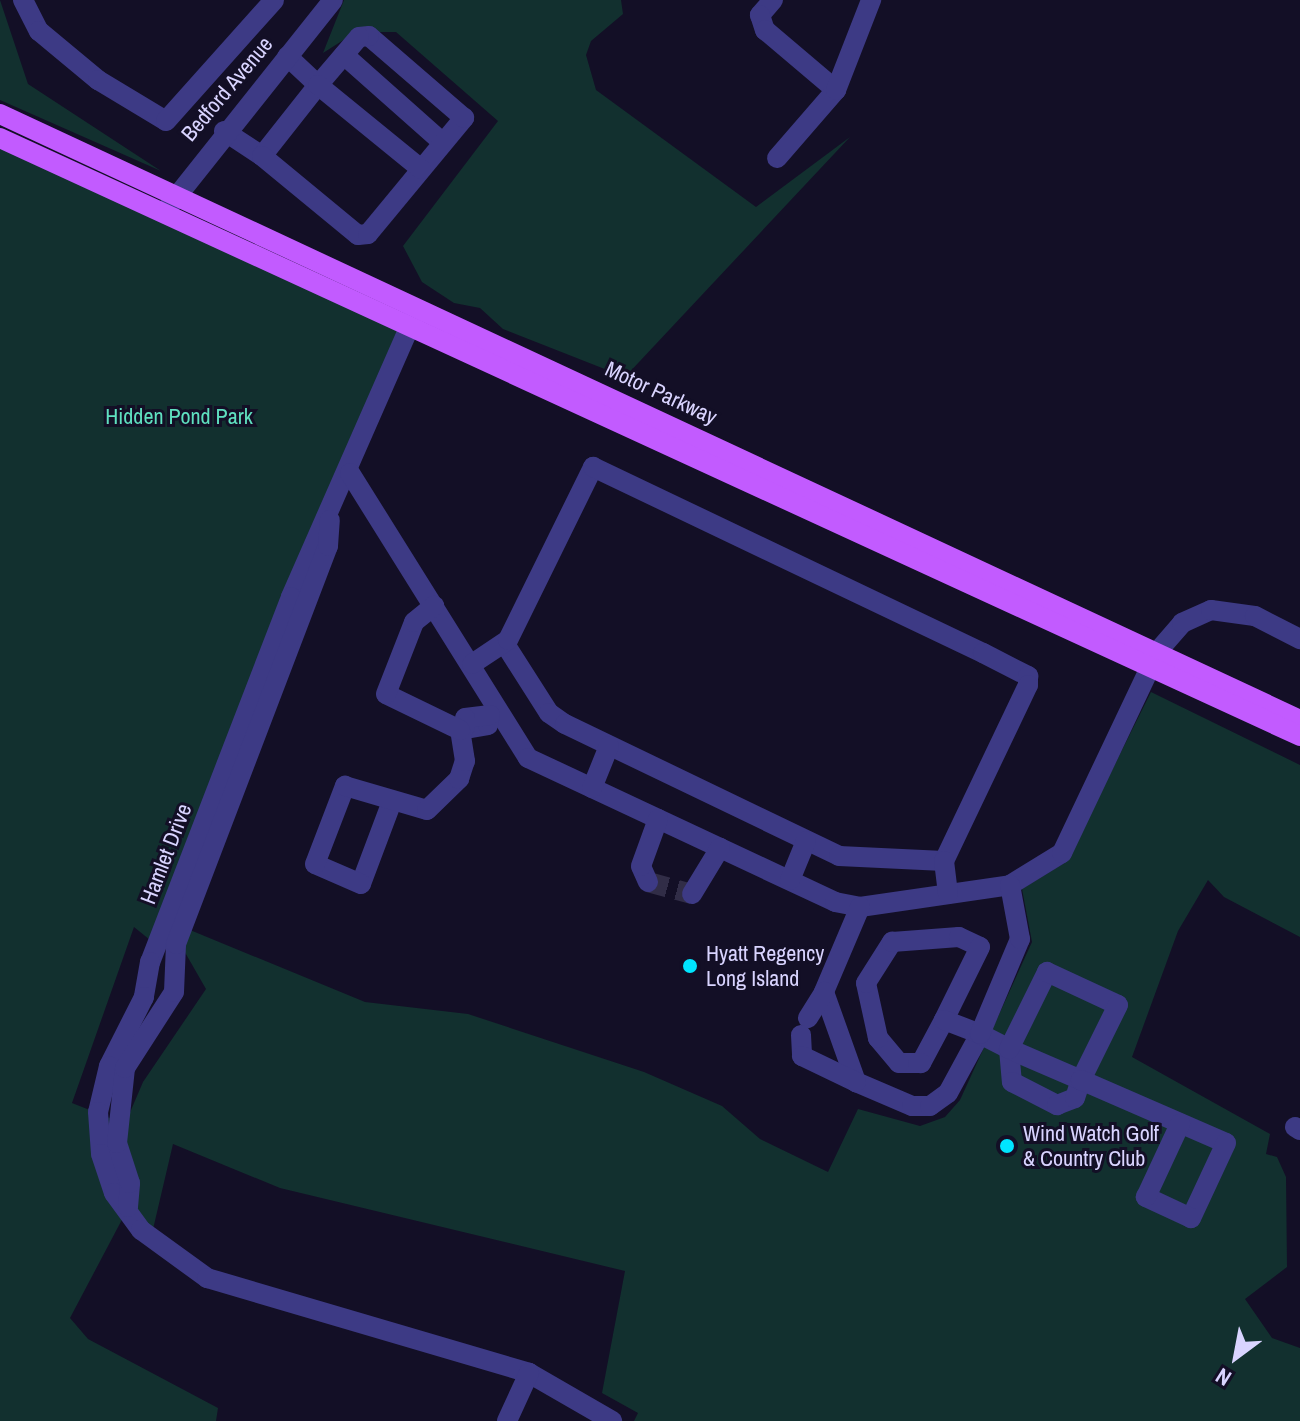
<!DOCTYPE html>
<html>
<head>
<meta charset="utf-8">
<style>
	body { margin:0 }
	#map { position:relative; width:1300px; height:1421px; overflow:hidden; background:#130f26; font-family:"Archivo Narrow",sans-serif }
	div>[style] { position:absolute }
	[style*='--x'] { left:calc(var(--x)*1px); top:calc(var(--y)*1px); width:calc(var(--w)*1px); rotate:calc(var(--a)*1deg) }
	.green>* { inset:0; background:#12302f }
	.minor-tunnel>* { height:20px; margin-top:-10px; transform-origin:0; background:repeating-linear-gradient(90deg,#312d47 0 20px,transparent 0 30px) }
	.minor>* { height:20px; margin:-10px; padding:0 10px; transform-origin:10px; border-radius:10px; background:#3d3a85 }
	.major>* { height:20px; margin:-10px; padding:0 10px; transform-origin:10px; border-radius:10px; background:#c25bff }
	.dots>* { width:22px; height:22px; translate:-50% -50%; box-sizing:border-box; border:4px solid #130f26; border-radius:50% }
	span { translate:-50% -50%; white-space:nowrap; text-align:center; line-height:1.15; -webkit-text-stroke:6px #130f26; paint-order:stroke }
	.street-label { font-size:22px; color:#d9d4ff }
	.park-label { font-size:22px; color:#5fe0c0 }
	.poi-label { font-size:22px; color:#d9d4ff }
	.left { translate:0 -50%; text-align:left }
	.north { position:absolute; left:1196px; top:1317px; width:80px; height:80px; -webkit-text-stroke:6px #130f26; paint-order:stroke; rotate:212deg; font-size:22px; font-weight:700; line-height:32px; text-align:center; color:#d9d4ff }
	.north::after { content:''; display:block; margin:auto; width:28px; height:36px; background:#d9d4ff; clip-path:polygon(50% 0,100% 100%,50% 72%,0 100%) }
</style>
</head>
<body>
<div id="map">
	<div class="green">
		<i style="clip-path:polygon(0 0,28px 84px,161px 171px,0 100px)"></i>
		<i style="clip-path:polygon(344px 0,621px 0,623px 14px,591px 41px,586px 55px,596px 90px,756px 207px,850px 137px,625px 377px,503px 329px,480px 308px,454px 303px,422px 282px,403px 246px,498px 121px,396px 32px,356px 32px,323px 53px)"></i>
		<i style="clip-path:polygon(0 138px,409px 326px,155px 944px,134px 927px,72px 1103px,125px 1124px,143px 1082px,206px 989px,175px 935px,190px 930px,365px 1002px,468px 1014px,644px 1072px,722px 1106px,760px 1139px,828px 1172px,858px 1109px,920px 1126px,945px 1117px,960px 1100px,1032px 942px,1022px 889px,1066px 862px,1151px 692px,1300px 765px,1300px 937px,1224px 897px,1208px 880px,1178px 931px,1132px 1057px,1270px 1134px,1266px 1154px,1277px 1157px,1286px 1177px,1287px 1267px,1245px 1299px,1272px 1338px,1300px 1348px,1300px 1421px,634px 1421px,638px 1413px,602px 1393px,625px 1271px,280px 1188px,173px 1144px,150px 1242px,126px 1212px,70px 1318px,88px 1339px,218px 1408px,216px 1421px,0 1421px)"></i>
	</div>
	<div class="minor-tunnel">
		<i style="--x:648;--y:882;--w:46;--a:15.3"></i>
	</div>
	<div class="minor">
		<i style="--x:23;--y:0;--w:35;--a:63"></i>
		<i style="--x:39;--y:31;--w:77;--a:39.7"></i>
		<i style="--x:98;--y:80;--w:79;--a:31.1"></i>
		<i style="--x:166;--y:121;--w:162;--a:-48.2"></i>
		<i style="--x:773;--y:0;--w:20;--a:131"></i>
		<i style="--x:760;--y:15;--w:16;--a:72"></i>
		<i style="--x:765;--y:30;--w:93;--a:40.2"></i>
		<i style="--x:836;--y:90;--w:90;--a:130.9"></i>
		<i style="--x:344;--y:55;--w:132;--a:41.6"></i>
		<i style="--x:836;--y:90;--w:97;--a:-68.7"></i>
		<i style="--x:224;--y:131;--w:45;--a:33.3"></i>
		<i style="--x:262;--y:156;--w:90;--a:-51.7"></i>
		<i style="--x:318;--y:85;--w:42;--a:-136.9"></i>
		<i style="--x:262;--y:156;--w:124;--a:39.5"></i>
		<i style="--x:358;--y:235;--w:10;--a:-6"></i>
		<i style="--x:368;--y:234;--w:151;--a:-50.4"></i>
		<i style="--x:464;--y:118;--w:125;--a:-139.2"></i>
		<i style="--x:369;--y:36;--w:10;--a:174"></i>
		<i style="--x:359;--y:37;--w:63;--a:130.5"></i>
		<i style="--x:318;--y:85;--w:133;--a:39.2"></i>
		<i style="--x:166;--y:210;--w:268;--a:-51.5"></i>
		<i style="--x:416;--y:312;--w:311;--a:113.7"></i>
		<i style="--x:291;--y:597;--w:391;--a:111.1"></i>
		<i style="--x:150;--y:962;--w:36;--a:100"></i>
		<i style="--x:144;--y:997;--w:77;--a:116.9"></i>
		<i style="--x:109;--y:1066;--w:47;--a:103.4"></i>
		<i style="--x:98;--y:1112;--w:42;--a:85.9"></i>
		<i style="--x:101;--y:1154;--w:41;--a:71.6"></i>
		<i style="--x:114;--y:1193;--w:46;--a:53.9"></i>
		<i style="--x:141;--y:1230;--w:82;--a:36"></i>
		<i style="--x:207;--y:1278;--w:336;--a:16.4"></i>
		<i style="--x:529;--y:1373;--w:96;--a:30"></i>
		<i style="--x:350;--y:473;--w:336;--a:58"></i>
		<i style="--x:528;--y:758;--w:339;--a:25.1"></i>
		<i style="--x:835;--y:902;--w:25;--a:11"></i>
		<i style="--x:860;--y:907;--w:152;--a:-8.3"></i>
		<i style="--x:1010;--y:885;--w:61;--a:-31.6"></i>
		<i style="--x:1062;--y:853;--w:224;--a:-64.6"></i>
		<i style="--x:1158;--y:651;--w:37;--a:-49"></i>
		<i style="--x:1182;--y:623;--w:32;--a:-24"></i>
		<i style="--x:1211;--y:610;--w:44;--a:7.8"></i>
		<i style="--x:1255;--y:616;--w:51;--a:27.1"></i>
		<i style="--x:505;--y:644;--w:82;--a:57.5"></i>
		<i style="--x:549;--y:713;--w:19;--a:35"></i>
		<i style="--x:565;--y:724;--w:304;--a:25.7"></i>
		<i style="--x:839;--y:856;--w:105;--a:2.7"></i>
		<i style="--x:472;--y:664;--w:43;--a:-33.7"></i>
		<i style="--x:508;--y:640;--w:193;--a:-63.8"></i>
		<i style="--x:593;--y:467;--w:432;--a:25.5"></i>
		<i style="--x:983;--y:653;--w:51;--a:27.1"></i>
		<i style="--x:1028;--y:676;--w:9;--a:90"></i>
		<i style="--x:1028;--y:685;--w:195;--a:115.5"></i>
		<i style="--x:944;--y:861;--w:33;--a:83"></i>
		<i style="--x:460;--y:730;--w:28;--a:-10"></i>
		<i style="--x:488;--y:725;--w:10;--a:-79"></i>
		<i style="--x:490;--y:715;--w:25;--a:173"></i>
		<i style="--x:465;--y:718;--w:9;--a:90"></i>
		<i style="--x:592;--y:788;--w:45;--a:-68"></i>
		<i style="--x:391;--y:804;--w:85;--a:110.6"></i>
		<i style="--x:361;--y:884;--w:50;--a:-156.5"></i>
		<i style="--x:315;--y:864;--w:84;--a:-69"></i>
		<i style="--x:345;--y:786;--w:85;--a:16.3"></i>
		<i style="--x:427;--y:810;--w:45;--a:-44.1"></i>
		<i style="--x:459;--y:779;--w:19;--a:-72"></i>
		<i style="--x:465;--y:761;--w:31;--a:-99"></i>
		<i style="--x:460;--y:730;--w:82;--a:-154.1"></i>
		<i style="--x:386;--y:694;--w:77;--a:-68.7"></i>
		<i style="--x:414;--y:622;--w:26;--a:-39"></i>
		<i style="--x:790;--y:880;--w:42;--a:-67.7"></i>
		<i style="--x:648;--y:882;--w:17;--a:-114"></i>
		<i style="--x:641;--y:866;--w:50;--a:-70.1"></i>
		<i style="--x:692;--y:894;--w:54;--a:-58.7"></i>
		<i style="--x:860;--y:907;--w:92;--a:113"></i>
		<i style="--x:824;--y:992;--w:96;--a:70.4"></i>
		<i style="--x:856;--y:1082;--w:61;--a:23.2"></i>
		<i style="--x:912;--y:1106;--w:18;--a:0"></i>
		<i style="--x:930;--y:1106;--w:22;--a:-36"></i>
		<i style="--x:948;--y:1093;--w:67;--a:-61.5"></i>
		<i style="--x:980;--y:1034;--w:33;--a:27"></i>
		<i style="--x:1009;--y:1049;--w:33;--a:85"></i>
		<i style="--x:1012;--y:1082;--w:51;--a:27.1"></i>
		<i style="--x:1057;--y:1105;--w:19;--a:-21"></i>
		<i style="--x:1075;--y:1098;--w:19;--a:-72"></i>
		<i style="--x:1081;--y:1080;--w:78;--a:-156.7"></i>
		<i style="--x:1009;--y:1049;--w:86;--a:-63.7"></i>
		<i style="--x:1047;--y:972;--w:78;--a:24.9"></i>
		<i style="--x:1118;--y:1005;--w:84;--a:116.3"></i>
		<i style="--x:1081;--y:1080;--w:158;--a:23.5"></i>
		<i style="--x:1226;--y:1143;--w:83;--a:115"></i>
		<i style="--x:1191;--y:1218;--w:50;--a:-155"></i>
		<i style="--x:1146;--y:1197;--w:81;--a:-65"></i>
		<i style="--x:808;--y:1018;--w:31;--a:-58"></i>
		<i style="--x:944;--y:1020;--w:49;--a:118.1"></i>
		<i style="--x:921;--y:1063;--w:22;--a:180"></i>
		<i style="--x:899;--y:1063;--w:33;--a:-130"></i>
		<i style="--x:878;--y:1038;--w:56;--a:-102.3"></i>
		<i style="--x:866;--y:983;--w:49;--a:-57.6"></i>
		<i style="--x:892;--y:942;--w:67;--a:-4.3"></i>
		<i style="--x:959;--y:937;--w:23;--a:25"></i>
		<i style="--x:980;--y:947;--w:81;--a:116.3"></i>
		<i style="--x:944;--y:1020;--w:39;--a:21"></i>
		<i style="--x:980;--y:1034;--w:103;--a:-67.2"></i>
		<i style="--x:1020;--y:939;--w:55;--a:-100.5"></i>
		<i style="--x:801;--y:1035;--w:21;--a:87"></i>
		<i style="--x:802;--y:1056;--w:60;--a:25.7"></i>
		<i style="--x:1295;--y:1127;--w:6;--a:31"></i>
		<i style="--x:128;--y:1207;--w:24;--a:-85"></i>
		<i style="--x:130;--y:1183;--w:42;--a:-108"></i>
		<i style="--x:117;--y:1143;--w:75;--a:-83.9"></i>
		<i style="--x:125;--y:1068;--w:90;--a:-57.2"></i>
		<i style="--x:174;--y:992;--w:48;--a:-87.6"></i>
		<i style="--x:176;--y:944;--w:426;--a:-69.1"></i>
		<i style="--x:328;--y:546;--w:26;--a:-86"></i>
		<i style="--x:507;--y:1421;--w:53;--a:-65.4"></i>
	</div>
	<div class="major">
		<i style="--x:0;--y:114;--w:1434;--a:24.99"></i>
		<i style="--x:0;--y:138;--w:1431;--a:24.7"></i>
	</div>
	<div class="dots">
		<i style="left:690px;top:966px;background:#00e5ff"></i>
		<i style="left:1007px;top:1146px;background:#00e5ff"></i>
	</div>
	<div class="street-label">
		<span style="left:227px;top:89px;rotate:-50deg">Bedford Avenue</span>
		<span style="left:661px;top:393px;rotate:25deg">Motor Parkway</span>
		<span style="left:166px;top:854px;rotate:-69deg">Hamlet Drive</span>
	</div>
	<div class="park-label">
		<span style="left:179px;top:417px">Hidden Pond Park</span>
	</div>
	<div class="poi-label">
		<span class="left" style="left:706px;top:966px">Hyatt Regency<br>Long Island</span>
		<span class="left" style="left:1023px;top:1146px">Wind Watch Golf<br>&amp; Country Club</span>
	</div>
	<div class="north">N</div>
</div>
</body>
</html>
